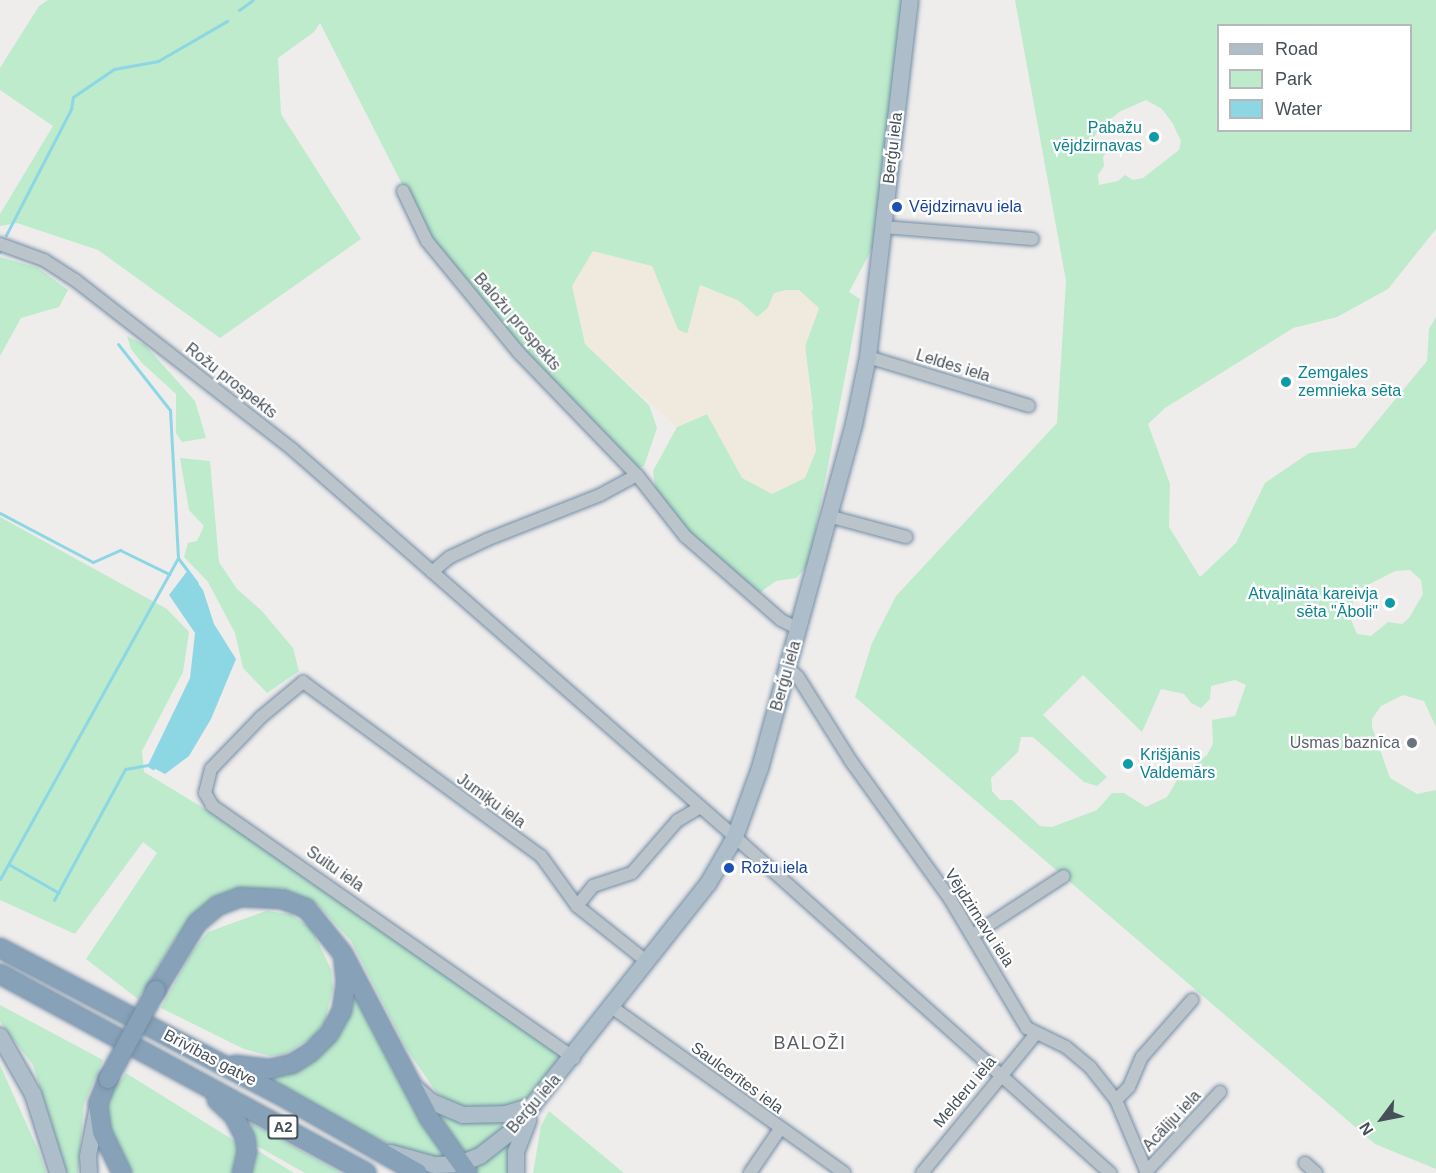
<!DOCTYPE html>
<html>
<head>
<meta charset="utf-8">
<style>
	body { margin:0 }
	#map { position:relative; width:1436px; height:1173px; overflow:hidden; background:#efecec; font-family:Arial,sans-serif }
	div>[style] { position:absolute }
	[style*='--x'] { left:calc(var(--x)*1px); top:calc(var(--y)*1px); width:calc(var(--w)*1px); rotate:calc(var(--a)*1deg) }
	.green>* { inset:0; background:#bdebcc }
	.sand>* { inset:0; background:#f0e9dd }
	.water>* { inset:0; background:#8dd7e5 }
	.stream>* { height:3px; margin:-1.5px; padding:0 1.5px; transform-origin:1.5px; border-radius:1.5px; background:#8dd7e5 }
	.roads { filter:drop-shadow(0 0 2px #728ca4) drop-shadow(0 0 2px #728ca4) }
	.minor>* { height:12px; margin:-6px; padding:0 6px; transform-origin:6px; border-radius:6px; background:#bbc4cb }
	.major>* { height:16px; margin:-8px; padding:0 8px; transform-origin:8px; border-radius:8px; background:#adbdca }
	.highway>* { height:18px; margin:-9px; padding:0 9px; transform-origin:9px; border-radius:9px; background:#87a1b8 }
	.bridges { filter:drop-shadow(0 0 2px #728ca4) drop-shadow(0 0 2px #728ca4) }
	.highway-bridge>* { height:18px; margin:-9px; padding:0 9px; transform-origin:9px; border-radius:9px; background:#87a1b8 }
	.dots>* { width:16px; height:16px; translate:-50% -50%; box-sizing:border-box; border:3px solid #fff; border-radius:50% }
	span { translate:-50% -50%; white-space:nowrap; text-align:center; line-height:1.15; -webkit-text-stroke:4.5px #fff; paint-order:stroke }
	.shield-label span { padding:2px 4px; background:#fff; border:2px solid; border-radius:4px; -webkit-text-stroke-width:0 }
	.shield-label { font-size:15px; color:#465058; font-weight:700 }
	.culture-label { font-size:16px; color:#0d838f }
	.right { translate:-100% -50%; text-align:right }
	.left { translate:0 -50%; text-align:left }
	.street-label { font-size:16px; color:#465058 }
	.transit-label { font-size:16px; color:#164399 }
	.worship-label { font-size:16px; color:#5b616d }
	.neighbourhood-label { font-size:18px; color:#5a5d61; letter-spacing:1.5px }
	.legend { position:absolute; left:1217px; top:24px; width:195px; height:108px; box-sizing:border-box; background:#fff; border:2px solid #b5b9bc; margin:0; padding:8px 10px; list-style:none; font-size:18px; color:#465058 }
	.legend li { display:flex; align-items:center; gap:12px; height:30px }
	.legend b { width:30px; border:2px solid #b5b9bc }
	.north { position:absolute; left:1352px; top:1089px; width:60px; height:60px; -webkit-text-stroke:4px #fff; paint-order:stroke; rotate:238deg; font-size:16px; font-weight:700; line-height:24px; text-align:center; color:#465058 }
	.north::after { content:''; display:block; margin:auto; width:21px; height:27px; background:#465058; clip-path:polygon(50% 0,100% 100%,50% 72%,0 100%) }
</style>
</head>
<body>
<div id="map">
	<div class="green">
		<i style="clip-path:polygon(48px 0,903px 0,875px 243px,849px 292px,860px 299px,809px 564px,796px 578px,776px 581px,758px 594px,676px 520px,656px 492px,653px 471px,677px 427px,707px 414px,743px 478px,813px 409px,805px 346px,819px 308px,774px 293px,768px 308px,757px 317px,739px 301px,700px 285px,688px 334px,678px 330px,652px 266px,585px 344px,649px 405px,657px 428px,644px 466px,636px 468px,569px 403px,432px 243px,320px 23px,314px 32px,278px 58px,281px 114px,361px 239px,220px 338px,98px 250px,17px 223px,0 226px,0 214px,53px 126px,0 90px,0 68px,39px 6px)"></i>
		<i style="clip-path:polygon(evenodd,1015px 0,1436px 0,1436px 229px,1388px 289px,1337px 317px,1293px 328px,1165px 408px,1148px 424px,1170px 484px,1169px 527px,1200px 577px,1236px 543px,1265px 483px,1309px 453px,1355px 448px,1427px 361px,1429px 329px,1436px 317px,1436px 727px,1424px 701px,1403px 695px,1381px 706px,1372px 719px,1372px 727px,1390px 778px,1417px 794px,1436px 790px,1436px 1169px,1375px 1144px,855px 697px,872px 643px,896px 596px,1057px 423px,1066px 281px,1015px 0,1218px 26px,1410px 26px,1410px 130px,1218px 130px,1218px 26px,1015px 0,1146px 100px,1162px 109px,1173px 124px,1181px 141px,1179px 150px,1143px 178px,1133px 180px,1125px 175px,1118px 181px,1099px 185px,1098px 175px,1104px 166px,1103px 157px,1108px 150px,1102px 142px,1093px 140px,1097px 131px,1119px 112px,1146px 100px,1015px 0,1410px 570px,1421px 580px,1423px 594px,1409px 618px,1402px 624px,1388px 622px,1371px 636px,1357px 634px,1351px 620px,1354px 595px,1360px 589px,1395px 571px,1410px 570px,1015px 0,1083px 675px,1142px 732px,1161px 689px,1184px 694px,1191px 703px,1201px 708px,1210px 699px,1211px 686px,1235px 680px,1246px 685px,1235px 716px,1212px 720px,1213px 744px,1207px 755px,1179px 777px,1167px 797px,1146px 807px,1124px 793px,1112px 793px,1097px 810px,1052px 827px,1040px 826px,1012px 800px,1000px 800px,992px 791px,991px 778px,1018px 752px,1021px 737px,1033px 737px,1084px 782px,1097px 786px,1107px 777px,1043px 715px,1083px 675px)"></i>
		<i style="clip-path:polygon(0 257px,38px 268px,68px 290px,59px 307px,21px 318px,0 356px)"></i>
		<i style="clip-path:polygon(127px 336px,145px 345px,195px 401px,206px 438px,182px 442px,176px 433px,176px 394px,142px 363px,131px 349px)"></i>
		<i style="clip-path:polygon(180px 458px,210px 461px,219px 562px,237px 589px,261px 610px,293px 648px,299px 671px,267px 693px,243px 668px,235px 633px,208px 582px,184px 557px,188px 543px,197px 541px,204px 526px,189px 510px)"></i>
		<i style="clip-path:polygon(0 517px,167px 609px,189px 632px,183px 672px,142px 751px,144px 772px,210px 812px,566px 1054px,540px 1087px,525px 1099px,504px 1106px,480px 1108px,457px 1105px,437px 1093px,406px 1048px,351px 941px,317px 904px,282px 888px,222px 894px,206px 905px,174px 940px,138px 999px,86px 959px,157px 853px,143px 842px,75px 934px,0 900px)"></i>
		<i style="clip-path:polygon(266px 911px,290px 914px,311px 928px,331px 969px,333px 988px,325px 1021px,314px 1036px,285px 1054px,270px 1056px,244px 1049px,161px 1008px,192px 952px,208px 932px)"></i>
		<i style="clip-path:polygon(358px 998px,449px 1159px,408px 1152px,360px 1131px,268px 1079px,312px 1060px,326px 1050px,339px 1034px,351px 1001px)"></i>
		<i style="clip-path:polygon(0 1005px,103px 1060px,84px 1104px,78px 1173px,67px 1173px,33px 1065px,0 1022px)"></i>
		<i style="clip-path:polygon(0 1065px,39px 1152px,46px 1173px,0 1173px)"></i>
		<i style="clip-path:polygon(126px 1073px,238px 1143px,236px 1173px,130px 1173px,111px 1138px,107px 1099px)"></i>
		<i style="clip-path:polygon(429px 1107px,472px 1122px,509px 1119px,511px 1126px,462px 1159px)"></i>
		<i style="clip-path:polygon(549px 1111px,624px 1173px,533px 1173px,541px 1126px)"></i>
		<i style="clip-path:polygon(251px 1123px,341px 1173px,305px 1173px,252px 1143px)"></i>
		<i style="clip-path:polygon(508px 1142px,514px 1145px,511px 1173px,473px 1173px,468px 1167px)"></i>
		<i style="clip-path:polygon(253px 1148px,294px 1173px,249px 1173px)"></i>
	</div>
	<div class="sand">
		<i style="clip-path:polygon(593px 251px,652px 266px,678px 330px,687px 334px,700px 285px,739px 301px,757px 317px,768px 308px,774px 293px,786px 290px,799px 290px,819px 308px,805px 346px,816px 451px,805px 478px,772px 494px,742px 478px,707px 414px,677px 427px,585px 344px,572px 286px)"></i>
	</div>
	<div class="water">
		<i style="clip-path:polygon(188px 570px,203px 590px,214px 624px,236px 659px,211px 719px,189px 756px,165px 774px,148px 765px,190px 678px,195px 633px,169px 595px)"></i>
	</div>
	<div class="stream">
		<i style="--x:239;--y:10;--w:17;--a:-36"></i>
		<i style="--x:6;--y:235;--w:142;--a:-62.7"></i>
		<i style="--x:71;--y:109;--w:12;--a:-81"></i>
		<i style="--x:73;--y:97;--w:50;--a:-34.3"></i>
		<i style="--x:114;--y:69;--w:45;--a:-10.3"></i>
		<i style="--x:158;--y:61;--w:80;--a:-30.1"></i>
		<i style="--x:0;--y:252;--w:1;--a:-90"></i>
		<i style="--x:118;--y:344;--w:84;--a:51.8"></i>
		<i style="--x:170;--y:410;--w:148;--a:86.9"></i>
		<i style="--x:178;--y:558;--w:31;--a:53"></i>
		<i style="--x:0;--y:513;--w:105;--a:27.8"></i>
		<i style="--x:93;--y:562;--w:30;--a:-24"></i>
		<i style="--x:120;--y:550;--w:55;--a:26.1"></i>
		<i style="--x:10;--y:865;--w:56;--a:29.7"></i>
		<i style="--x:0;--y:879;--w:367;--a:-61"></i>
		<i style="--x:54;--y:900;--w:149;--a:-61.5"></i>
		<i style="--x:125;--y:769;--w:23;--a:-10"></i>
		<i style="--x:148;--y:765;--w:6;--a:31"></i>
	</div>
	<div class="roads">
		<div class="minor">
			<i style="--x:403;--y:191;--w:55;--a:64.4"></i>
			<i style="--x:427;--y:241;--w:145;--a:50.6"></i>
			<i style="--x:519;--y:353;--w:170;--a:46"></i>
			<i style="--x:637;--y:475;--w:78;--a:51.8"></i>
			<i style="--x:685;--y:536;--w:128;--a:41.2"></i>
			<i style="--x:781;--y:620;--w:20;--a:27"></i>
			<i style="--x:883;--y:227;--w:150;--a:4.6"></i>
			<i style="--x:0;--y:244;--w:47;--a:20"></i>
			<i style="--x:44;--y:260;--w:37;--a:33"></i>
			<i style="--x:75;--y:280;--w:275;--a:37.9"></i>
			<i style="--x:292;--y:449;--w:589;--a:41.21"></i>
			<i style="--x:735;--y:837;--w:504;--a:41.86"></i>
			<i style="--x:868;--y:357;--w:168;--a:16.9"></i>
			<i style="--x:832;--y:517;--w:77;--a:15.1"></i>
			<i style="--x:432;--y:572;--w:23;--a:-40"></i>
			<i style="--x:450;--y:557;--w:40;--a:-25"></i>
			<i style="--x:486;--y:540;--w:123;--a:-21.5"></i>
			<i style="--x:600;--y:495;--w:42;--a:-28.4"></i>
			<i style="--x:788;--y:668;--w:13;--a:42"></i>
			<i style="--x:798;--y:677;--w:99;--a:57.8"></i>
			<i style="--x:851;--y:761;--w:170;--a:54.3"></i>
			<i style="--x:950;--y:899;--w:150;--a:59.2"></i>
			<i style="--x:1027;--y:1028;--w:43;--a:26"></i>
			<i style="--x:1066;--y:1047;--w:31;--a:40"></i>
			<i style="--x:1090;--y:1067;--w:42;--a:51.8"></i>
			<i style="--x:1116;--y:1100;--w:79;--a:67"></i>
			<i style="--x:577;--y:906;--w:26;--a:-51"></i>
			<i style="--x:593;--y:886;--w:41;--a:-18.4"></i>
			<i style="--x:632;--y:873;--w:69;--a:-49.1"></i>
			<i style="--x:677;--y:821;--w:27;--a:-31"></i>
			<i style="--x:973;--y:935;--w:108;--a:-33"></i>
			<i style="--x:613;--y:1008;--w:284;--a:35.5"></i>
			<i style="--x:574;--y:1058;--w:442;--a:-145.1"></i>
			<i style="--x:212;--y:805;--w:14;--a:-120"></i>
			<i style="--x:205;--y:793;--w:25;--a:-76"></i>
			<i style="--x:211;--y:769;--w:72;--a:-46.1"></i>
			<i style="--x:261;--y:717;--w:55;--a:-39.8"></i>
			<i style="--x:303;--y:682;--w:295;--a:36.2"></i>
			<i style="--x:541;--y:856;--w:62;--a:54.2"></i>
			<i style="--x:577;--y:906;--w:87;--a:38.5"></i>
			<i style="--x:1116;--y:1100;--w:18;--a:-45"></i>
			<i style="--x:1129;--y:1087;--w:33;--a:-67"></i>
			<i style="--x:1142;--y:1057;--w:76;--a:-48.7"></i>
			<i style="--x:1305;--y:1163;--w:15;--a:42"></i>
			<i style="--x:1146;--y:1172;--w:109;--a:-47.2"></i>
			<i style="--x:750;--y:1173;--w:53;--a:-55.7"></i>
			<i style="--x:922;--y:1173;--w:178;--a:-50.7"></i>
		</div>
		<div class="major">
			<i style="--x:0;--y:1036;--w:67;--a:60.4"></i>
			<i style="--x:33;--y:1094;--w:83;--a:72.4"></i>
			<i style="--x:413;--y:1086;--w:23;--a:41"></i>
			<i style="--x:430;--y:1101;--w:36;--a:23"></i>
			<i style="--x:463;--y:1115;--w:43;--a:-1.3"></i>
			<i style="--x:506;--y:1114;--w:28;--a:-17"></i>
			<i style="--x:391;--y:1153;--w:46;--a:15.3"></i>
			<i style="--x:435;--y:1165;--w:25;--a:-2"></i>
			<i style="--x:460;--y:1164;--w:22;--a:-22"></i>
			<i style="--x:480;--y:1156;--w:41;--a:-38"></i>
			<i style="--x:512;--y:1131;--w:315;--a:-51.6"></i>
			<i style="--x:708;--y:884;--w:54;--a:-60.1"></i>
			<i style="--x:735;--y:837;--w:73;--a:-70.1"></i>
			<i style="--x:760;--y:768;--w:357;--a:-74.7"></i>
			<i style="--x:854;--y:424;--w:68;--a:-78.2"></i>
			<i style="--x:868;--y:357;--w:359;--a:-83.3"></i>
			<i style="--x:89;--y:1173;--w:17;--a:-93"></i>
			<i style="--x:88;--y:1156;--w:46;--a:-78.7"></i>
			<i style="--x:516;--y:1173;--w:21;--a:-90"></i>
			<i style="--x:516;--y:1152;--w:34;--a:-69"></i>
		</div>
		<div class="highway">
			<i style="--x:0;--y:948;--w:318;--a:27.7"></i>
			<i style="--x:282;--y:1096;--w:156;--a:29.5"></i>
			<i style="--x:0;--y:974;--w:417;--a:28.5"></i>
			<i style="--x:156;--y:990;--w:79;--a:-58.5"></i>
			<i style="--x:197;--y:923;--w:26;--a:-40"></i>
			<i style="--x:217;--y:906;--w:25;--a:-21"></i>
			<i style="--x:240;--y:897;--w:42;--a:2.7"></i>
			<i style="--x:282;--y:899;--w:26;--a:21"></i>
			<i style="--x:306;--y:908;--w:59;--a:51.2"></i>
			<i style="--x:343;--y:954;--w:185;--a:62.3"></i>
			<i style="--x:429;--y:1118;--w:67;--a:54.7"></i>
			<i style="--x:235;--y:1065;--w:35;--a:7"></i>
			<i style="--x:270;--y:1069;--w:23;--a:-13"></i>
			<i style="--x:292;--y:1064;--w:22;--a:-32"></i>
			<i style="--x:311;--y:1052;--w:25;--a:-45"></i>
			<i style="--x:329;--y:1034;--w:26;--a:-61"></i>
			<i style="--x:342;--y:1011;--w:30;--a:-82"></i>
			<i style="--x:346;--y:981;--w:20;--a:-96"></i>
			<i style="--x:108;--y:1079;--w:27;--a:112"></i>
			<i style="--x:98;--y:1104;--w:28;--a:82"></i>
			<i style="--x:102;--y:1132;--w:46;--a:64"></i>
			<i style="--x:217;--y:1100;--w:23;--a:43"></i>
			<i style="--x:234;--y:1116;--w:25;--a:63"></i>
			<i style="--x:245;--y:1138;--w:13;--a:81"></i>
			<i style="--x:247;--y:1151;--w:23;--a:103"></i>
		</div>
	</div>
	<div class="bridges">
		<div class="highway-bridge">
			<i style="--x:108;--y:1079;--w:101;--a:-61.7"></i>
		</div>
	</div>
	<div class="dots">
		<i style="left:1154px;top:137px;background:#0f9aa8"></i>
		<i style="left:897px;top:207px;background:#1a4fb4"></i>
		<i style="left:1286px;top:382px;background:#0f9aa8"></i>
		<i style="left:1390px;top:603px;background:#0f9aa8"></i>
		<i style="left:1412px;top:743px;background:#6b7280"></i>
		<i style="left:1128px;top:764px;background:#0f9aa8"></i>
		<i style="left:729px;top:868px;background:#1a4fb4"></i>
	</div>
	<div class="shield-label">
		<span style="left:283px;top:1127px">A2</span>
	</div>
	<div class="culture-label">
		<span class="right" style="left:1142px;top:137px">Pabažu<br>vējdzirnavas</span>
		<span class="left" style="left:1298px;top:382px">Zemgales<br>zemnieka sēta</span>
		<span class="right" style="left:1378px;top:603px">Atvaļināta kareivja<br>sēta "Āboli"</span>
		<span class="left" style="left:1140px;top:764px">Krišjānis<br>Valdemārs</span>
	</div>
	<div class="street-label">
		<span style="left:893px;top:148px;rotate:-83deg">Berģu iela</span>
		<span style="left:517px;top:322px;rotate:49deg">Baložu prospekts</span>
		<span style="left:953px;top:366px;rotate:17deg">Leldes iela</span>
		<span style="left:231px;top:381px;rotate:38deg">Rožu prospekts</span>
		<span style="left:786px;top:676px;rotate:-74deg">Berģu iela</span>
		<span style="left:491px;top:801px;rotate:36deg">Jumiķu iela</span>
		<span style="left:335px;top:869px;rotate:35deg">Suitu iela</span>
		<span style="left:979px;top:918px;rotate:57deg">Vējdzirnavu iela</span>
		<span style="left:210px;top:1058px;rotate:28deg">Brīvības gatve</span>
		<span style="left:737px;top:1078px;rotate:36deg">Saulcerītes iela</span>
		<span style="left:965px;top:1092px;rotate:-50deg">Melderu iela</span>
		<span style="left:534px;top:1104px;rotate:-49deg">Berģu iela</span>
		<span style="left:1172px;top:1121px;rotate:-47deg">Acāliju iela</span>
	</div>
	<div class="transit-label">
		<span class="left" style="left:909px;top:207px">Vējdzirnavu iela</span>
		<span class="left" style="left:741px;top:868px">Rožu iela</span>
	</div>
	<div class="worship-label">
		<span class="right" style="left:1400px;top:743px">Usmas baznīca</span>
	</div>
	<div class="neighbourhood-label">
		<span style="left:810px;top:1043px">BALOŽI</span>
	</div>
	<ul class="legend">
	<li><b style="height:8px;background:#adbdca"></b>Road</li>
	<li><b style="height:16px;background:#bdebcc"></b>Park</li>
	<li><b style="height:16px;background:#8dd7e5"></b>Water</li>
	</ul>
	<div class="north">N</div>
</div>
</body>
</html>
